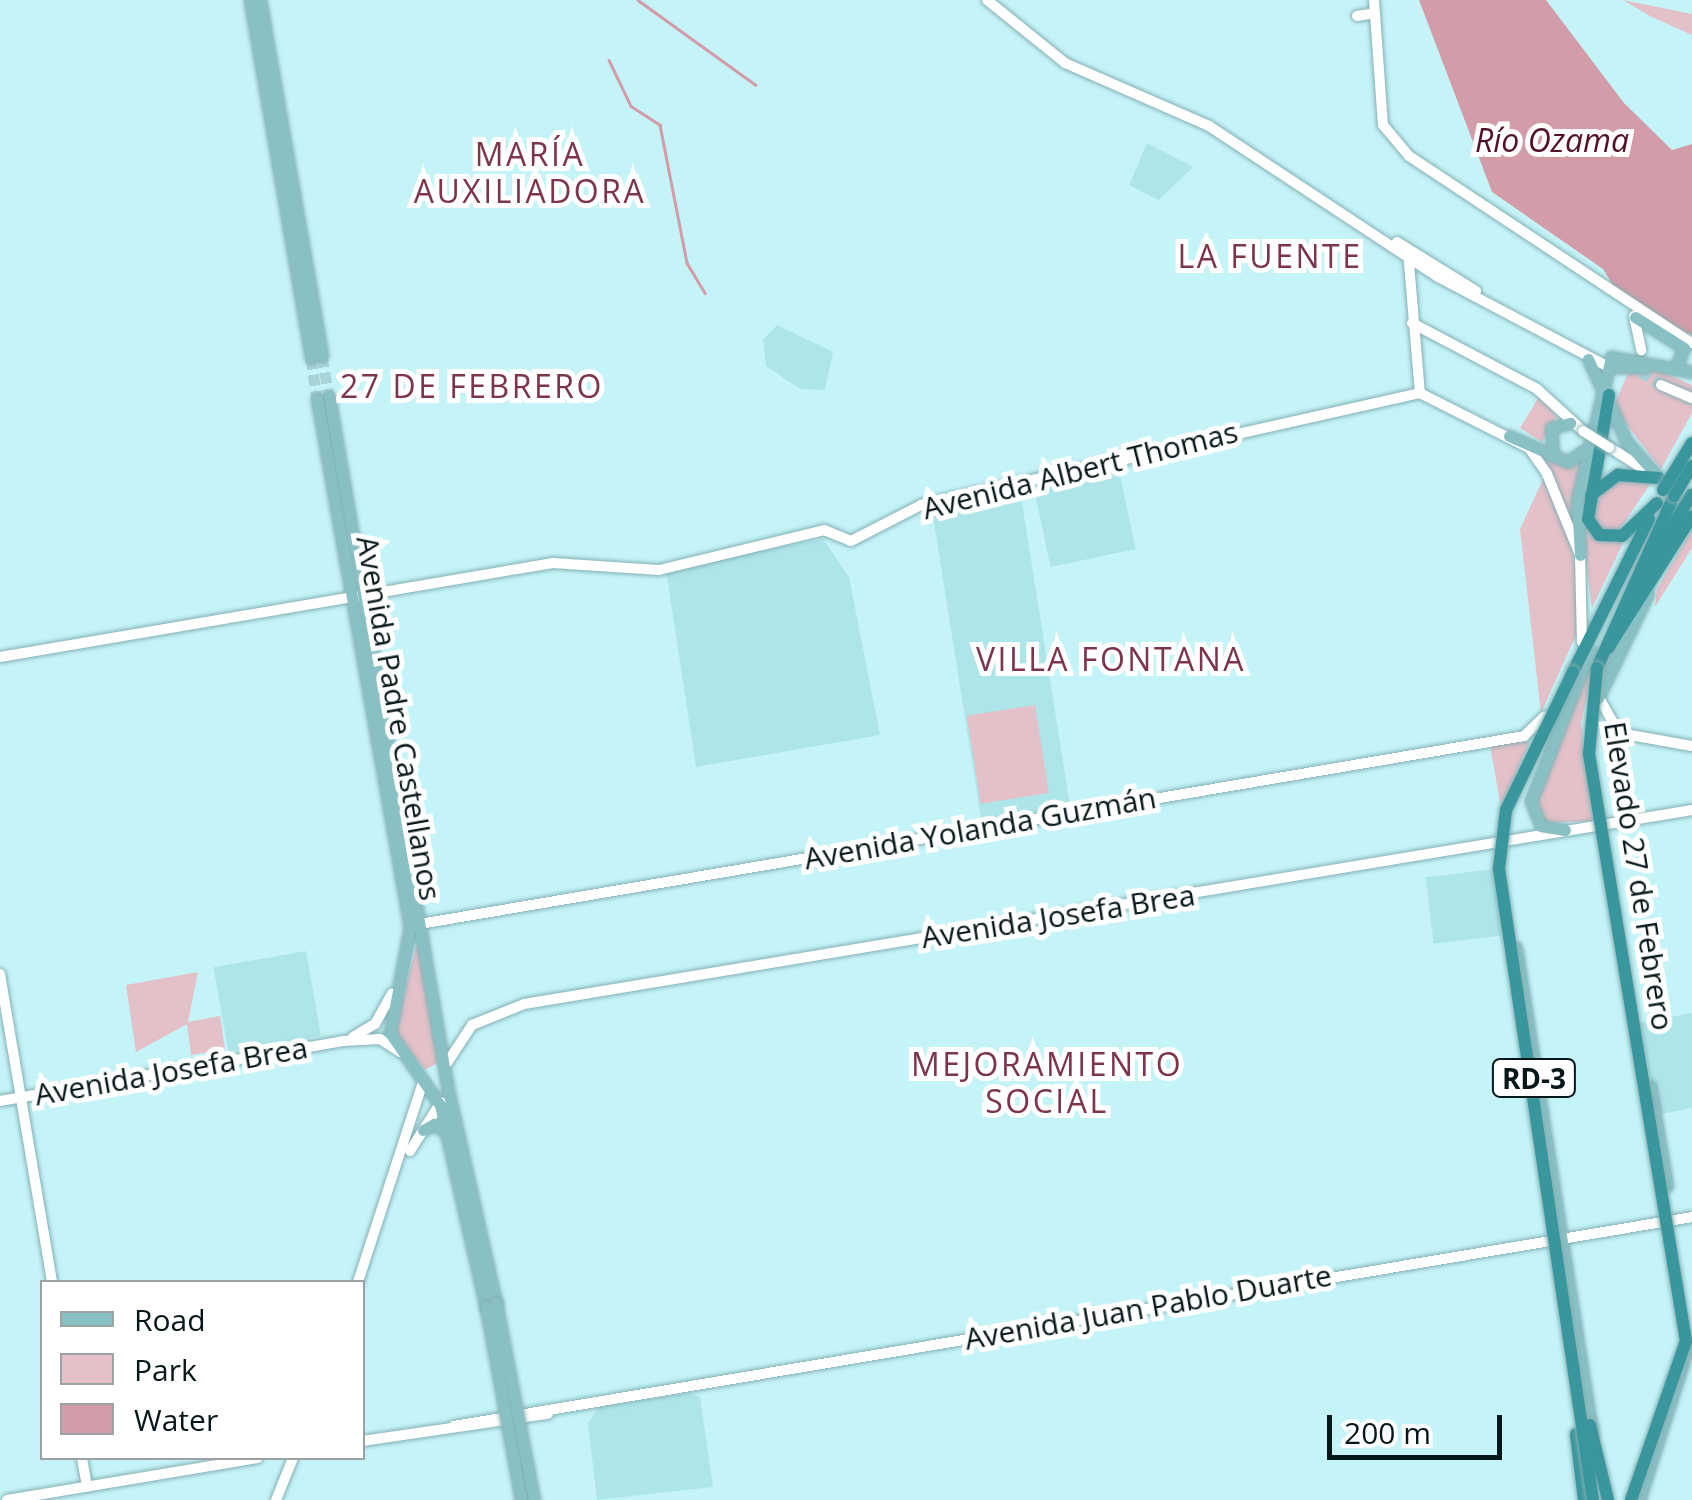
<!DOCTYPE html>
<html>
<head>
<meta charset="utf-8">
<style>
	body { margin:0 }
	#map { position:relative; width:1692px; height:1500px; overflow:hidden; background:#c5f4f8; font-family:"Open Sans",sans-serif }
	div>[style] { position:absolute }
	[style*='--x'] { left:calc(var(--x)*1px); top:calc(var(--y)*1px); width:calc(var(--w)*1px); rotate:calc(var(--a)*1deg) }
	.built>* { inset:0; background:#aee5e9; transform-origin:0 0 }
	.green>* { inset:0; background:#e4c0c8; transform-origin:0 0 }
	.water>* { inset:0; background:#d39ca9 }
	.stream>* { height:2.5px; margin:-1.25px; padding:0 1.25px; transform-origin:1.25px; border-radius:1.25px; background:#d39ca9 }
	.secondary-tunnel>* { height:10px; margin-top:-5px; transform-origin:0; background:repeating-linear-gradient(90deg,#a8d3d7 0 10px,transparent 0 15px) }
	.primary-tunnel>* { height:11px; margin-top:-5.5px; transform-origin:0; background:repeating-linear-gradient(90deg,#a8d3d7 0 11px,transparent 0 16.5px) }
	.roads { filter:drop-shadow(0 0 2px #83b0b4) drop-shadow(0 0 2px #83b0b4) }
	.secondary>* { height:10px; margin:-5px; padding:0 5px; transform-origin:5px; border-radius:5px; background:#fff }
	.primary>* { height:11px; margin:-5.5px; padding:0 5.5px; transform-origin:5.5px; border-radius:5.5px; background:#89c0c4 }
	.highway>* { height:12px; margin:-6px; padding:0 6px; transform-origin:6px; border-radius:6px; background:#3a969d }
	.bridges { filter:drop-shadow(0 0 2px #83b0b4) drop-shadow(0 0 2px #83b0b4) }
	.secondary-bridge>* { height:10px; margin:-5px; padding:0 5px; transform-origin:5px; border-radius:5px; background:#fff }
	.primary-bridge>* { height:11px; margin:-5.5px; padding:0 5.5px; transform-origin:5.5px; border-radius:5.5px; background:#89c0c4 }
	.highway-bridge>* { height:12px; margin:-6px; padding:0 6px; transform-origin:6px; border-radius:6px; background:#3a969d }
	span { translate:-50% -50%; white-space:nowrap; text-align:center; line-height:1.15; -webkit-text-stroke:10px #fff; paint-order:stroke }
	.shield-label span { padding:2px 8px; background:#fff; border:2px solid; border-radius:8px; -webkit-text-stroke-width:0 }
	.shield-label { font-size:28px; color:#061719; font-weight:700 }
	.street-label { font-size:30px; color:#061719 }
	.water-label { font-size:32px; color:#531229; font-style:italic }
	.neighbourhood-label { font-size:32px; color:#7c354a; letter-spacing:2.5px }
	.legend { position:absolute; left:40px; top:1280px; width:325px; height:180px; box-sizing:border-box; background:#fff; border:2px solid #9ba2a3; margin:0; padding:12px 18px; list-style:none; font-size:30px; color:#061719 }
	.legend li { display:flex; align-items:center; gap:20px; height:50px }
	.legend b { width:50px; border:2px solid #9ba2a3 }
	.scale { position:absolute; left:1327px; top:1415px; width:175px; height:45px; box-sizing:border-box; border:5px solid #061719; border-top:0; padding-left:12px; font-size:30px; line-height:35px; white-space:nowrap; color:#061719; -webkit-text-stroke:8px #fff; paint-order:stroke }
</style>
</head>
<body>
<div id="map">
	<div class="built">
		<i style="clip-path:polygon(1147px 143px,1193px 167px,1159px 200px,1129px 185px)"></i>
		<i style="clip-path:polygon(777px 325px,833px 352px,825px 390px,800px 389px,766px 366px,763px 340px)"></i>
		<i style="left:1117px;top:461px;width:90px;height:87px;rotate:78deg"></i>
		<i style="left:1020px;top:490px;width:320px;height:90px;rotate:81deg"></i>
		<i style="clip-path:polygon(823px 539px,849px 577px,880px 735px,696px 767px,666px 570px)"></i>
		<i style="left:1493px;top:869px;width:67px;height:68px;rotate:83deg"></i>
		<i style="left:306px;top:951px;width:86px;height:94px;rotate:80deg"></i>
		<i style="clip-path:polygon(1692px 1013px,1692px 1108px,1657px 1115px,1640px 1023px)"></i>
		<i style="clip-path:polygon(691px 1393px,700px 1397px,713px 1487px,597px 1500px,588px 1423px,599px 1407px)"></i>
	</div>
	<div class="green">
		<i style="clip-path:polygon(1623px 0,1692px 14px,1692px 35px,1650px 16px)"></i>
		<i style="clip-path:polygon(1659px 370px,1692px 385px,1692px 413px,1661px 469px,1613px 407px,1629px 371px)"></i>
		<i style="clip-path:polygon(1540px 395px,1557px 417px,1542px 442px,1520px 428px)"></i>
		<i style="clip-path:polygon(1593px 450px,1586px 528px,1601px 541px,1624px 541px,1592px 608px,1579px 508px)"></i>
		<i style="clip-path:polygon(1543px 456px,1567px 465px,1584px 458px,1573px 525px)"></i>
		<i style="clip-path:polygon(1545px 475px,1567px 523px,1584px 617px,1541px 713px,1520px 529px)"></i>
		<i style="clip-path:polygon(1619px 480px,1651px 483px,1616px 535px,1600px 532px,1591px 521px,1596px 494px)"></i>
		<i style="clip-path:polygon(1692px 530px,1692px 548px,1655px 607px,1657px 589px)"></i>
		<i style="clip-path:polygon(1597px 649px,1581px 723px,1593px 821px,1542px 823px,1536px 794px)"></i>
		<i style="left:1035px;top:705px;width:89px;height:69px;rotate:81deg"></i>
		<i style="clip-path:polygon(1529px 741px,1528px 746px,1501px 807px,1490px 746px)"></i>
		<i style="clip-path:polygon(417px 943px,443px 1060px,425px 1070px,395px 1032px)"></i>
		<i style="clip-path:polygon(198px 972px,188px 1022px,220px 1016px,225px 1049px,191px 1055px,187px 1024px,136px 1052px,126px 985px)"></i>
	</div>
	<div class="water">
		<i style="clip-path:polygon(1419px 0,1546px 0,1624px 103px,1672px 150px,1692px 144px,1692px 335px,1623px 301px,1603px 269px,1492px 192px)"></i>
	</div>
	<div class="stream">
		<i style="--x:638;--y:0;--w:145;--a:35.8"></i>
		<i style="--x:609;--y:60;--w:51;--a:64.4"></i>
		<i style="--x:631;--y:106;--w:35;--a:33"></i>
		<i style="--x:660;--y:125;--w:141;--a:78.9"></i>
		<i style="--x:687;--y:263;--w:35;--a:59"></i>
	</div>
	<div class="secondary-tunnel">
		<i style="--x:1639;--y:360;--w:13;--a:81"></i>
		<i style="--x:1641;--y:373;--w:23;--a:31"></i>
	</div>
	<div class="primary-tunnel">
		<i style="--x:322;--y:356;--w:42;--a:80.3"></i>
		<i style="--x:311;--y:358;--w:41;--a:81.7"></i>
	</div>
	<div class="roads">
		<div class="secondary">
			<i style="--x:987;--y:0;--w:100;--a:38.9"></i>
			<i style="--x:1065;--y:63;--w:157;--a:23.6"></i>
			<i style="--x:1209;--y:126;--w:274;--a:33.4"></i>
			<i style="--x:1438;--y:277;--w:193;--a:27.8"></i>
			<i style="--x:1374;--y:0;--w:125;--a:85.9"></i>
			<i style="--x:1383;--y:125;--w:40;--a:50"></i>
			<i style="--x:1409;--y:156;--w:339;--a:33.5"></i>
			<i style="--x:1357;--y:16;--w:18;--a:-9"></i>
			<i style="--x:1397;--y:242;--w:93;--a:31.8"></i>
			<i style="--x:1408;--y:251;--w:143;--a:85.2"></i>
			<i style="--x:1634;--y:316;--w:35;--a:78"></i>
			<i style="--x:1412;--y:323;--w:141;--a:27.8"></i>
			<i style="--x:1537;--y:389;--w:62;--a:42.4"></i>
			<i style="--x:1661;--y:385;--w:34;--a:23"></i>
			<i style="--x:1609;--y:447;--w:49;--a:32.4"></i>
			<i style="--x:0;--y:657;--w:561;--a:-9.65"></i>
			<i style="--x:553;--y:563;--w:106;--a:3.8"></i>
			<i style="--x:659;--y:570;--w:170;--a:-13.6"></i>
			<i style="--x:824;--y:530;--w:29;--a:22"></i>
			<i style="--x:851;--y:541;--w:79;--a:-27.2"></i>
			<i style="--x:921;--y:505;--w:511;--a:-12.65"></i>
			<i style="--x:1420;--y:393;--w:122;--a:26.8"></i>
			<i style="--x:1529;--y:448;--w:32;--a:55"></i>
			<i style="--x:1547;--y:474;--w:87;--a:67.8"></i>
			<i style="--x:1580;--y:555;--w:87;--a:88.7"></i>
			<i style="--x:1598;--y:696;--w:43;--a:60.4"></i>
			<i style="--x:1619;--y:733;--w:74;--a:10.1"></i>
			<i style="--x:414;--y:925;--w:1126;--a:-9.66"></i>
			<i style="--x:1524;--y:736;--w:28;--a:-44"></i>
			<i style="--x:0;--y:974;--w:312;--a:80.4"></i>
			<i style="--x:353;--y:1037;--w:26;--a:-31"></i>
			<i style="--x:375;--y:1024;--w:35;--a:-61"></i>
			<i style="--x:447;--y:1063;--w:45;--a:-56.7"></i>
			<i style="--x:472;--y:1025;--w:56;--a:-22"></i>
			<i style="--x:524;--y:1004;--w:1184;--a:-9.43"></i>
			<i style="--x:0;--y:1101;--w:348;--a:-9.9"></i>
			<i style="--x:343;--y:1041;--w:37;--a:-3"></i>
			<i style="--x:380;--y:1039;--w:24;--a:33"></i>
			<i style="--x:410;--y:1151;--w:58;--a:-57.7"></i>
			<i style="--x:358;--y:1282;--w:210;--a:-72"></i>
			<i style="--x:454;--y:1426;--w:1256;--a:-9.58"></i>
			<i style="--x:362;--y:1441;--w:188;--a:-8.3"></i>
			<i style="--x:82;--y:1458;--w:29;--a:80"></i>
			<i style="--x:7;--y:1500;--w:254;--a:-9.5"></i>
			<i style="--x:276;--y:1500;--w:45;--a:-68"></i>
		</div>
		<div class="primary">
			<i style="--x:250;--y:0;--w:363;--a:80.3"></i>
			<i style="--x:260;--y:0;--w:361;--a:80.1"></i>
			<i style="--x:1635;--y:317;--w:58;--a:32.3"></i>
			<i style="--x:1684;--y:348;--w:21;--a:113"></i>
			<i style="--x:1588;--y:359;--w:35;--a:65"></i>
			<i style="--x:1609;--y:367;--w:36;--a:0"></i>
			<i style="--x:329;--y:397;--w:703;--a:80.26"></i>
			<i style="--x:448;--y:1090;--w:218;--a:77.3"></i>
			<i style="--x:317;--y:399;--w:536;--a:80.01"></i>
			<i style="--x:410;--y:927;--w:108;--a:100.7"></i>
			<i style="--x:390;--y:1033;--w:88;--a:55.2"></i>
			<i style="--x:440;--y:1105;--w:207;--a:77.2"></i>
			<i style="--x:1610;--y:404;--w:40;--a:66.6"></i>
			<i style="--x:1626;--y:441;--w:50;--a:48.3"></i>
			<i style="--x:1509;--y:436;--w:64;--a:23.8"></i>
			<i style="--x:1568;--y:462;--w:24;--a:-36"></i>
			<i style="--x:1553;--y:456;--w:28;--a:-94"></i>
			<i style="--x:1551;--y:428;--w:20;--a:-15"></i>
			<i style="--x:1580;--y:555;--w:54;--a:-93.2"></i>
			<i style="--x:1577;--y:501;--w:148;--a:-76.7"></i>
			<i style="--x:1611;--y:357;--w:82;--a:10.5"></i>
			<i style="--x:1598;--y:698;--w:116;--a:-64.5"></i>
			<i style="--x:1565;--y:830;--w:24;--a:-171"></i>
			<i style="--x:1541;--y:826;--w:27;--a:-112"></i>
			<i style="--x:1531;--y:801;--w:162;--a:-68.7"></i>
			<i style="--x:1516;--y:948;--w:491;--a:81.1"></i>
			<i style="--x:1650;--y:1086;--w:101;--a:80.4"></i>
			<i style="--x:423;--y:1130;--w:13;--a:-29"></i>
			<i style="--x:434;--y:1124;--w:16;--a:35"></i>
			<i style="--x:1639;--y:1500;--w:165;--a:-72.3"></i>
		</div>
		<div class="highway">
			<i style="--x:1609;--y:395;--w:126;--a:99.6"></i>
			<i style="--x:1588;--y:519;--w:19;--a:55"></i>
			<i style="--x:1599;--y:535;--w:23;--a:2"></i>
			<i style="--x:1622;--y:536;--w:48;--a:-43.3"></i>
			<i style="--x:1591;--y:495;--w:34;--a:-37"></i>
			<i style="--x:1618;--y:475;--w:41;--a:4.2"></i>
			<i style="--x:1633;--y:594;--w:115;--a:-59.6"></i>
			<i style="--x:1608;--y:648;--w:156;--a:-57.5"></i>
			<i style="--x:1597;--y:668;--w:188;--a:-65.9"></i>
			<i style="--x:1573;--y:672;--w:171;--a:-63.6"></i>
			<i style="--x:1576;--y:1434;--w:66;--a:83.1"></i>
		</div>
	</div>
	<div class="bridges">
		<div class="secondary-bridge">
			<i style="--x:1583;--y:431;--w:31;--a:32"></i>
		</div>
		<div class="primary-bridge">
			<i style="--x:496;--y:1303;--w:201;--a:79.1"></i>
			<i style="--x:486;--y:1307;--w:196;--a:79.7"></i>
		</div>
		<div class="highway-bridge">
			<i style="--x:1663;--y:490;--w:55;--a:-58.3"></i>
			<i style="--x:1674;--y:496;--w:35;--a:-59"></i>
			<i style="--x:1597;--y:668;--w:86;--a:95.3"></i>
			<i style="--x:1589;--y:754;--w:595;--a:80.62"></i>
			<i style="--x:1686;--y:1341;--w:168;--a:109.1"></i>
			<i style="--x:1573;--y:672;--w:153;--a:115.9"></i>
			<i style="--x:1506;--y:810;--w:59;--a:96.8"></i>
			<i style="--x:1499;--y:869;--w:638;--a:81.53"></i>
			<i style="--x:1590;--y:1425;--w:77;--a:76.5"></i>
		</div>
	</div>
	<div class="shield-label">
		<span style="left:1534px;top:1078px">RD-3</span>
	</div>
	<div class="street-label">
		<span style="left:1080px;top:470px;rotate:-14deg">Avenida Albert Thomas</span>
		<span style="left:399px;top:718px;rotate:80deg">Avenida Padre Castellanos</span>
		<span style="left:980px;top:828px;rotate:-10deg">Avenida Yolanda Guzmán</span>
		<span style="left:1639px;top:876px;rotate:81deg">Elevado 27 de Febrero</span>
		<span style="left:1058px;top:916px;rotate:-9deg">Avenida Josefa Brea</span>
		<span style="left:171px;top:1071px;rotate:-10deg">Avenida Josefa Brea</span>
		<span style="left:1148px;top:1307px;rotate:-10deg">Avenida Juan Pablo Duarte</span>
	</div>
	<div class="water-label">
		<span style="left:1552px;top:140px">Río Ozama</span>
	</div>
	<div class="neighbourhood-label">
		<span style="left:530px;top:173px">MARÍA<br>AUXILIADORA</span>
		<span style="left:1270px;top:256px">LA FUENTE</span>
		<span style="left:472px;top:386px">27 DE FEBRERO</span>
		<span style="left:1111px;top:659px">VILLA FONTANA</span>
		<span style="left:1047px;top:1083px">MEJORAMIENTO<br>SOCIAL</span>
	</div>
	<ul class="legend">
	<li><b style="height:12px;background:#89c0c4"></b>Road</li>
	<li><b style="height:28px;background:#e4c0c8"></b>Park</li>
	<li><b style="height:28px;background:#d39ca9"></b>Water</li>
	</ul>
	<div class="scale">200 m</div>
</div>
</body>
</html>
